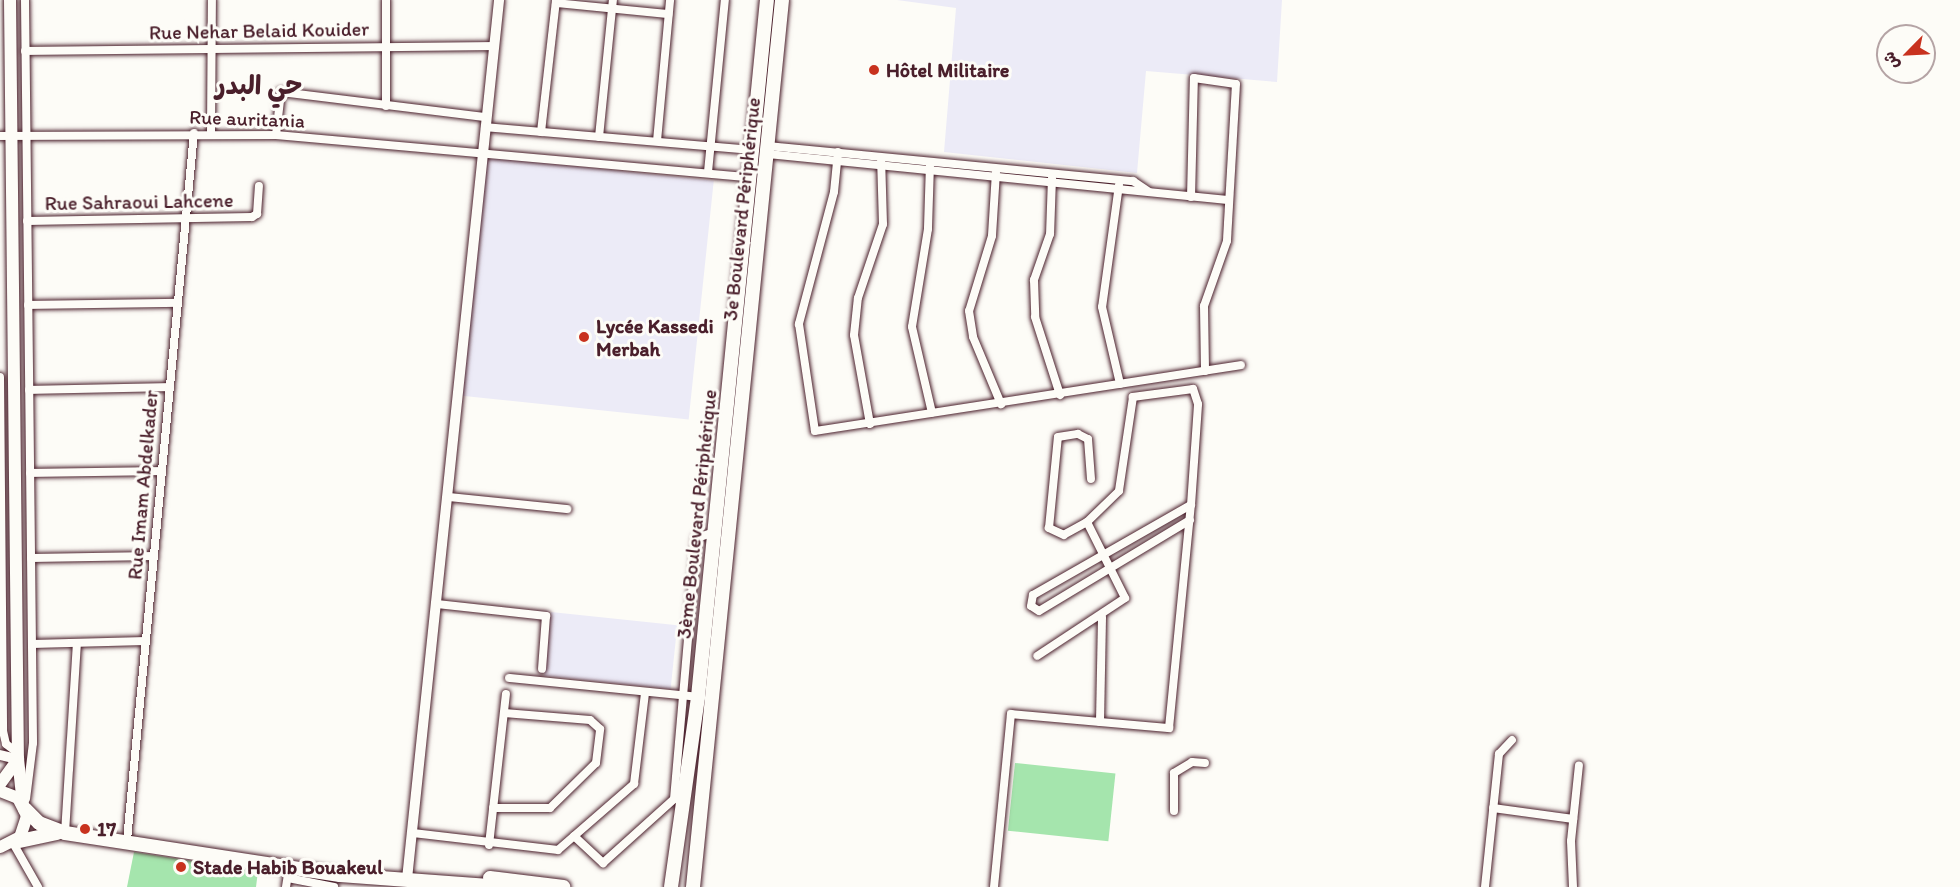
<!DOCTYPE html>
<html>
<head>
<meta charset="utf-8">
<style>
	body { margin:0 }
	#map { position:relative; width:1960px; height:887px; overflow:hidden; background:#fdfcf7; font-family:Itim,"Playpen Sans Arabic",sans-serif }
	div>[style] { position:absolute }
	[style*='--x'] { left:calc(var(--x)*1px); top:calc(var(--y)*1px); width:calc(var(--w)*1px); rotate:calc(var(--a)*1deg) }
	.built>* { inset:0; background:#ecebf7; transform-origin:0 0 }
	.green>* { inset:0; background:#a5e5ad; transform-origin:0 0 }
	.roads { filter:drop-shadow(0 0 2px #4a1f2b) drop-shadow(0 0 2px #4a1f2b) }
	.street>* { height:8px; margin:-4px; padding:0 4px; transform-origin:4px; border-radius:4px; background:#fdfcf7 }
	.secondary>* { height:10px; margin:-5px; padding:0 5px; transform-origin:5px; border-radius:5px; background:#fdfcf7 }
	.primary>* { height:12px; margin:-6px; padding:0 6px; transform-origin:6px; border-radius:6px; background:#fdfcf7 }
	.highway>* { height:14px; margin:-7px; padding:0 7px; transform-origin:7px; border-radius:7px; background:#fdfcf7 }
	.dots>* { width:16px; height:16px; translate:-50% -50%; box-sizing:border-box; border:3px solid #fdfcf7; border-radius:50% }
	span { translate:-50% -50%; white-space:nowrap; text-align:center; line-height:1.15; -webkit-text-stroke:6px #fdfcf7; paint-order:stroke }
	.street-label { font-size:20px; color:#4a1f2b }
	.poi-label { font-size:20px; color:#4a1f2b; font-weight:700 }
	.left { translate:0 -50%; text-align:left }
	.district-label { font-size:26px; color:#4a1f2b; font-weight:700 }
	.north { position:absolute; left:1876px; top:24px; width:60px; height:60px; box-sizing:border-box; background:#fdfcf7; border:2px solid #b5a4a5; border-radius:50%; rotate:246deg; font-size:16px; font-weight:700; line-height:24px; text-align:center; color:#4a1f2b }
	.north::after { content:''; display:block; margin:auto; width:21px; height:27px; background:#c8321e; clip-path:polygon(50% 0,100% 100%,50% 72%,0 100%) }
</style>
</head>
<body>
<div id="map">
	<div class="built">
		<i style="clip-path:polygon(897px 0,1282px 0,1277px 82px,1146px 71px,1137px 173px,944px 152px,956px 8px)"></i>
		<i style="left:487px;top:157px;width:228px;height:240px;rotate:6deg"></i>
		<i style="left:551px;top:612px;width:127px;height:64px;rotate:6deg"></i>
	</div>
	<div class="green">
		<i style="left:1015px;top:763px;width:101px;height:68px;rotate:6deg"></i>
		<i style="clip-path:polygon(134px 852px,258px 871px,256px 887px,127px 887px)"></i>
	</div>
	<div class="roads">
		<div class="street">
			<i style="--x:25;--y:0;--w:743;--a:89.38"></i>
			<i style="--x:33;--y:743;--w:56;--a:97.1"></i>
			<i style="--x:556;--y:3;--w:113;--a:5.6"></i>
			<i style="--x:25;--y:51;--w:468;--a:-0.6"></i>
			<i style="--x:386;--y:106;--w:106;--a:-90"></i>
			<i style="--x:485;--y:127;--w:270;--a:4.9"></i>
			<i style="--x:211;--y:132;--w:132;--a:-89.6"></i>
			<i style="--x:541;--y:132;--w:133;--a:-83.5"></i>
			<i style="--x:276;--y:135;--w:43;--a:-83.4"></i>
			<i style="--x:281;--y:92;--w:207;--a:7"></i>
			<i style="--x:0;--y:136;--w:276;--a:-0.2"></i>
			<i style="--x:276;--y:135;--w:477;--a:5.1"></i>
			<i style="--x:599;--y:137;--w:138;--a:-84.2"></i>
			<i style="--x:657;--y:141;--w:142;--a:-84.7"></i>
			<i style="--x:768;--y:146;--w:367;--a:5.5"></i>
			<i style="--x:1133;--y:181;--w:18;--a:34"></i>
			<i style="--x:838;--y:152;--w:40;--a:95.7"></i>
			<i style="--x:834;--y:192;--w:137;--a:104.9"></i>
			<i style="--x:799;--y:324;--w:108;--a:81.5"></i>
			<i style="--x:815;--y:431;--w:431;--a:-8.8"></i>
			<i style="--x:767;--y:154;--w:464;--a:5.7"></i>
			<i style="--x:930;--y:164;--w:65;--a:91.8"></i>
			<i style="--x:928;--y:229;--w:99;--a:99.3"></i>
			<i style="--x:912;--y:327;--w:88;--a:76.9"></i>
			<i style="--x:708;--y:172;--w:173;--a:-84.4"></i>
			<i style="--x:996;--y:172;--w:64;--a:93.6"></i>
			<i style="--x:992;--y:236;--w:78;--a:107"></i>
			<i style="--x:969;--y:311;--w:26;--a:81"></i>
			<i style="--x:973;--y:337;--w:73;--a:67.3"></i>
			<i style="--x:1052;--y:178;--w:56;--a:92"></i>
			<i style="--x:1050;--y:234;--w:49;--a:109.2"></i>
			<i style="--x:1034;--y:280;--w:37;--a:88"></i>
			<i style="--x:1035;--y:317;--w:82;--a:72.2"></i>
			<i style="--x:1119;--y:185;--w:123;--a:97.9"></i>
			<i style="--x:1102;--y:307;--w:79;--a:76.8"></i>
			<i style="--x:1191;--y:197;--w:119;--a:-88.6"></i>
			<i style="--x:1194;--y:78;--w:42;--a:8.1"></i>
			<i style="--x:1236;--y:84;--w:157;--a:93.3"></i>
			<i style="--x:1227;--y:241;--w:69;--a:109.5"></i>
			<i style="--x:1204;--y:306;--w:65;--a:89.1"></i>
			<i style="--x:27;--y:221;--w:225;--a:-1"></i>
			<i style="--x:252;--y:217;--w:6;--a:-31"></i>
			<i style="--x:257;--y:214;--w:28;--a:-86"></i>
			<i style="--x:28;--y:305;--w:150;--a:-0.8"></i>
			<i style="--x:0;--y:377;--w:354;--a:89.5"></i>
			<i style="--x:3;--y:731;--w:13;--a:77"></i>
			<i style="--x:6;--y:744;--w:15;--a:37"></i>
			<i style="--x:29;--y:390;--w:140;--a:-1.2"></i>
			<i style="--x:870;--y:424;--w:90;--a:-100.2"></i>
			<i style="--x:854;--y:335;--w:37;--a:-84"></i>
			<i style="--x:858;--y:298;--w:78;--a:-71.3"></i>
			<i style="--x:883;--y:224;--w:66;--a:-91.7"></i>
			<i style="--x:30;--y:473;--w:130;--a:-0.9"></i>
			<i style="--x:448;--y:497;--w:120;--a:5.8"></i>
			<i style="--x:1190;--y:520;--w:176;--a:148.9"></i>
			<i style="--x:1039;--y:611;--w:9;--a:-148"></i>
			<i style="--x:1031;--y:606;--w:11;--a:-80"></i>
			<i style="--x:1033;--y:595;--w:182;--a:-29.7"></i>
			<i style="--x:1087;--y:522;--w:26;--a:151"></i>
			<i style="--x:1064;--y:535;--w:17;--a:-155"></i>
			<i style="--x:1049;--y:528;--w:91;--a:-84.4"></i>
			<i style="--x:1058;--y:437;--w:20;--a:-9"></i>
			<i style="--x:1078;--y:434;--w:11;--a:27"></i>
			<i style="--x:1088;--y:439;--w:40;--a:85.7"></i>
			<i style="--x:31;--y:558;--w:122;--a:-0.9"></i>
			<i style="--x:437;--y:604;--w:110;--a:6.3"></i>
			<i style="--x:546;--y:616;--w:53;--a:94.3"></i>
			<i style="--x:32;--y:644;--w:113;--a:-1.5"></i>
			<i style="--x:509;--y:678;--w:190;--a:5.7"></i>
			<i style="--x:1100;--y:722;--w:105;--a:-88.9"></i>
			<i style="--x:493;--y:808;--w:57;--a:0"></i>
			<i style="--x:550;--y:808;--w:64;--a:-44.4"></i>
			<i style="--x:596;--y:763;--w:34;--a:-83"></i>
			<i style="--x:600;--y:729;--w:13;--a:-138"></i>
			<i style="--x:590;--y:720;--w:86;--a:-175.3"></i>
			<i style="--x:1493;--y:808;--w:81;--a:7.8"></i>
			<i style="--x:1174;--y:811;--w:38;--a:-90"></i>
			<i style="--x:1174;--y:773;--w:21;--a:-31"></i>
			<i style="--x:1192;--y:762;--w:13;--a:4"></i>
			<i style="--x:65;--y:833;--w:190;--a:-86.4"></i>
			<i style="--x:413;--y:833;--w:146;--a:6.7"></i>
			<i style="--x:558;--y:850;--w:101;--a:-41"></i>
			<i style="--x:634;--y:784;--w:92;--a:-83.1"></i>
			<i style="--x:574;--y:836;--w:40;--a:43"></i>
			<i style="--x:603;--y:863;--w:96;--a:-42"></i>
			<i style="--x:674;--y:799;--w:262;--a:-85"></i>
			<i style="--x:697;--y:538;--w:18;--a:-19"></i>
			<i style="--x:127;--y:840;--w:710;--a:-84.59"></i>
			<i style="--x:13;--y:843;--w:51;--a:60.4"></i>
			<i style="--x:489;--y:845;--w:152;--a:-83.6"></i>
			<i style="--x:288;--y:878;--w:47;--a:11.1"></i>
			<i style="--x:286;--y:887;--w:13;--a:-81"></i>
			<i style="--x:994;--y:887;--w:174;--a:-84.4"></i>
			<i style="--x:1011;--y:714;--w:159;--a:5.1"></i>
			<i style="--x:1169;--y:728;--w:224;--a:-84.4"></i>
			<i style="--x:1191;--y:505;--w:101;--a:-86"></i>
			<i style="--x:1198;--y:404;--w:16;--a:-108"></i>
			<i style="--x:1193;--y:389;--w:61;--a:172.4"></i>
			<i style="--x:1133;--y:397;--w:95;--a:98.5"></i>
			<i style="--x:1119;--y:491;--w:45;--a:135.9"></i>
			<i style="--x:1087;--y:522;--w:85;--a:63.4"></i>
			<i style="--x:1125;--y:598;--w:105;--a:146.6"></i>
			<i style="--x:1485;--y:887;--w:134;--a:-84"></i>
			<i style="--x:1499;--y:754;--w:19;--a:-47"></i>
			<i style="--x:1573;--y:887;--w:46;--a:-92.5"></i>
			<i style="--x:1571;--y:841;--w:76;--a:-84"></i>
		</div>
		<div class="secondary">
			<i style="--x:0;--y:755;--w:18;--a:13"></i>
			<i style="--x:407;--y:879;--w:884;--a:-84.02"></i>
		</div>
		<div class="primary">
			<i style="--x:10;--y:0;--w:759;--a:89.4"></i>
			<i style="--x:18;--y:759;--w:45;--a:83.7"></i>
			<i style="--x:0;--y:784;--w:31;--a:-54"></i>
			<i style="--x:0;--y:791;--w:19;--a:21"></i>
			<i style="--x:18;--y:798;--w:20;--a:63"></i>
			<i style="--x:27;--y:816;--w:22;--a:108"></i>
			<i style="--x:20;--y:837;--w:22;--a:153"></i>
		</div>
		<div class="highway">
			<i style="--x:25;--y:809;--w:20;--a:45"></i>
			<i style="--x:39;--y:823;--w:28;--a:21"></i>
			<i style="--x:65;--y:833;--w:278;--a:8.7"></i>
			<i style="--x:340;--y:875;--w:163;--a:4.2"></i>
			<i style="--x:15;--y:842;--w:43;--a:-12.1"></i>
			<i style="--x:490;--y:878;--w:74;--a:7"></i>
			<i style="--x:671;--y:887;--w:192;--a:-81.9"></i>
			<i style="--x:698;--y:697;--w:700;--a:-84.35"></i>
			<i style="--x:693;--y:887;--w:891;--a:-84.27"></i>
		</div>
	</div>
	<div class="dots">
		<i style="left:874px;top:70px;background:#c8321e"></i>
		<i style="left:584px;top:337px;background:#c8321e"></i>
		<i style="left:85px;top:829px;background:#c8321e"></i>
		<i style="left:181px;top:867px;background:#c8321e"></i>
	</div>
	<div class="street-label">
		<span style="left:259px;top:31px;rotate:-1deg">Rue Nehar Belaid Kouider</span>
		<span style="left:247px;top:119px;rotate:2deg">Rue auritania</span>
		<span style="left:139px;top:202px;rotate:-1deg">Rue Sahraoui Lahcene</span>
		<span style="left:742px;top:209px;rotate:-84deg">3e Boulevard Périphérique</span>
		<span style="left:143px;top:485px;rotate:-85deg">Rue Imam Abdelkader</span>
		<span style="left:697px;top:514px;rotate:-84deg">3ème Boulevard Périphérique</span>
	</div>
	<div class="poi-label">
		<span class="left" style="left:886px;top:70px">Hôtel Militaire</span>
		<span class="left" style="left:596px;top:338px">Lycée Kassedi<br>Merbah</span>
		<span class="left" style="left:97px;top:829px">17</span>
		<span class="left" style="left:193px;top:867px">Stade Habib Bouakeul</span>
	</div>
	<div class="district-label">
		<span style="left:259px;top:86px">حي البدر</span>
	</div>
	<div class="north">ش</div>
</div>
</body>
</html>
